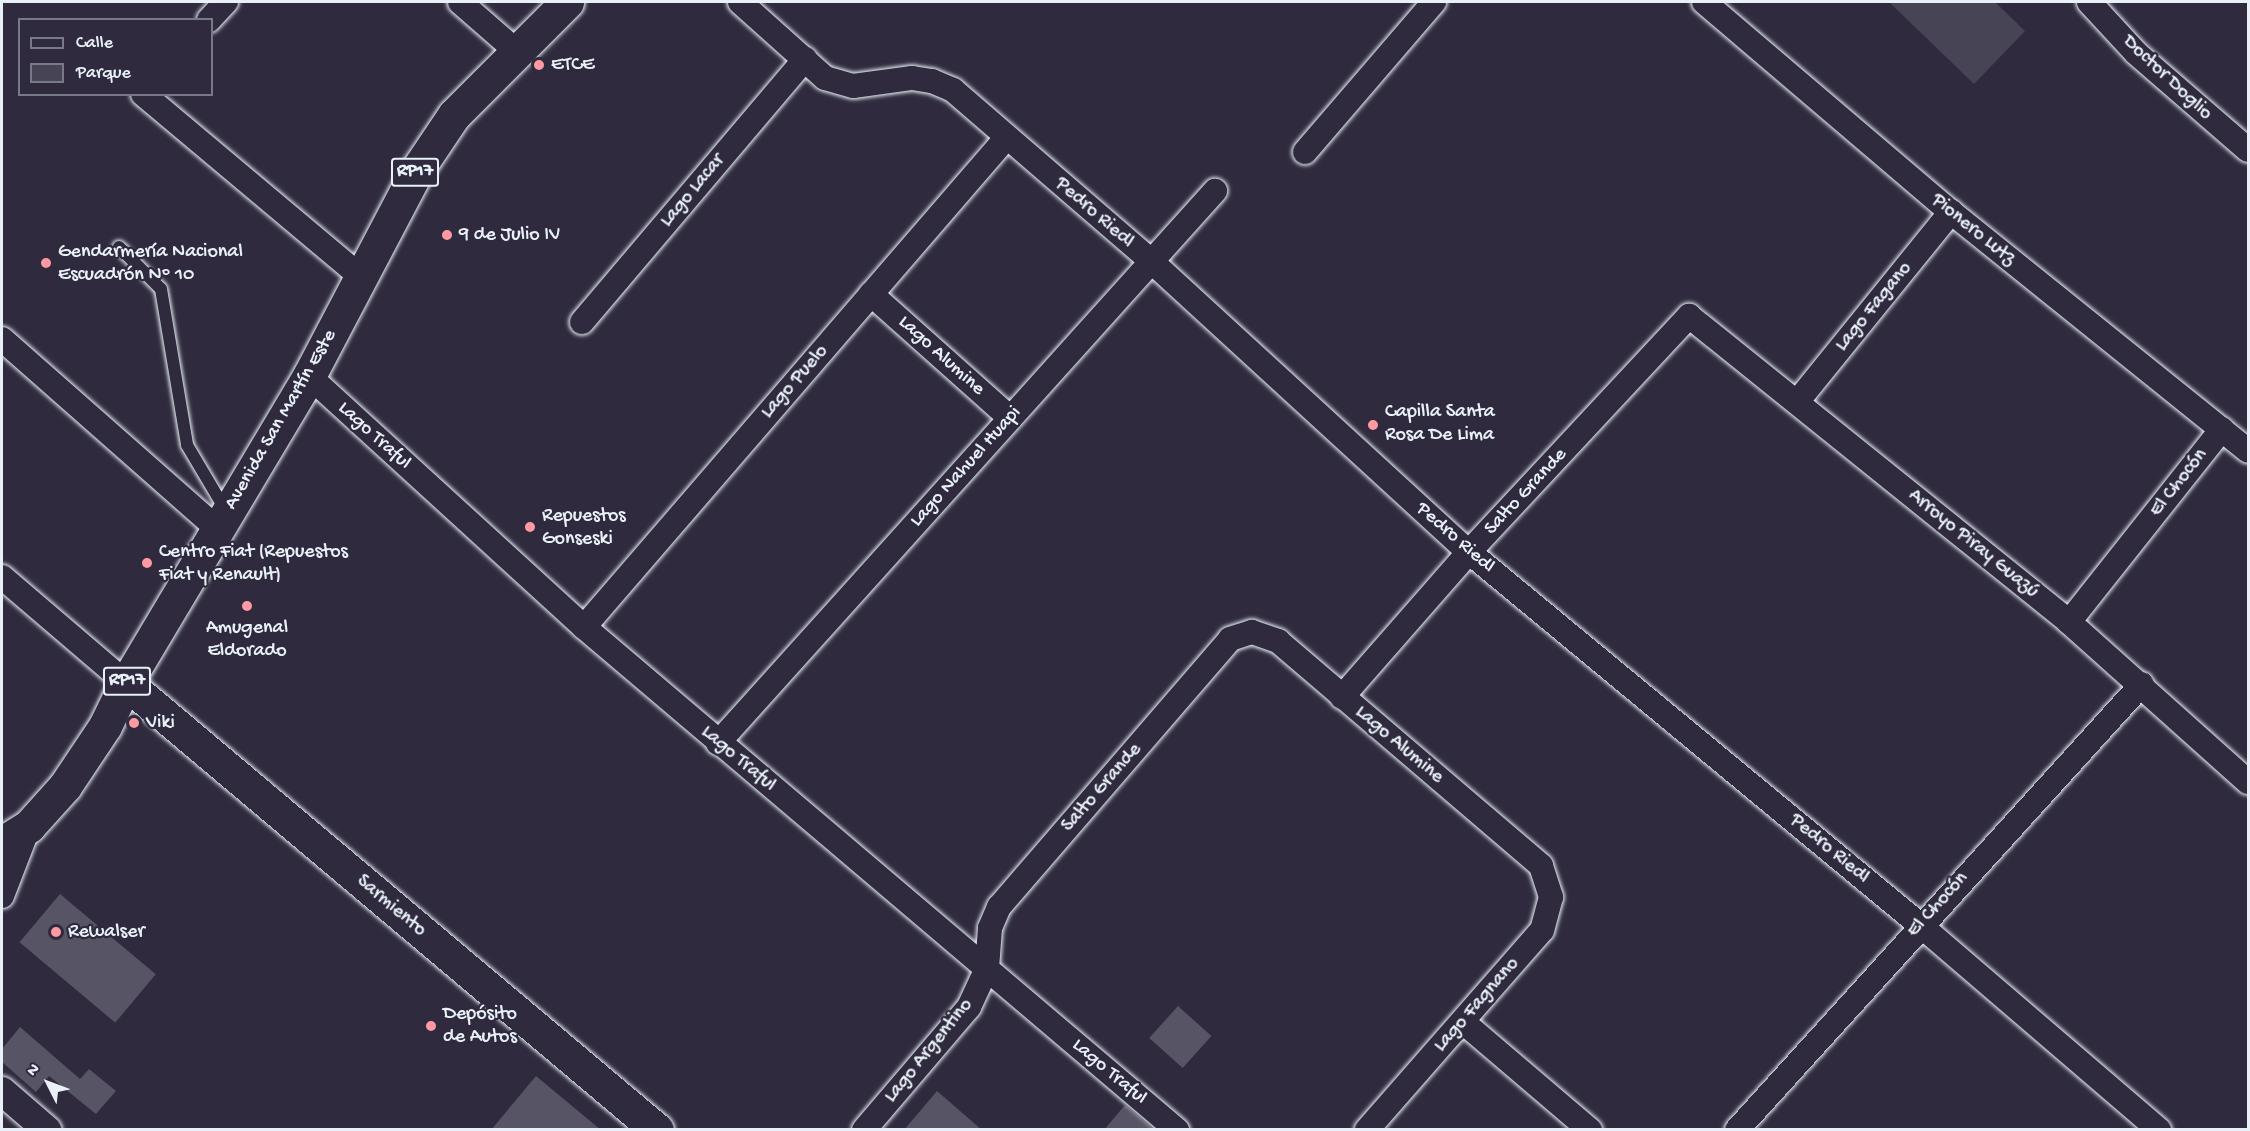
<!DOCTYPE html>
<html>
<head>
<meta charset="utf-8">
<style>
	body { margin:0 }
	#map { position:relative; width:2250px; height:1131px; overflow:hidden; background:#2f2a3d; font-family:"Gochi Hand",sans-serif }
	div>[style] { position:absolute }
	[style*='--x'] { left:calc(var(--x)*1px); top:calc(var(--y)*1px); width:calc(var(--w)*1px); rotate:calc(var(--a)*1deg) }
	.green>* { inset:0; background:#464455 }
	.building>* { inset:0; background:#575565; transform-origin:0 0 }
	.roads { filter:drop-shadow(0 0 2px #e8f1f8) drop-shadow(0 0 2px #e8f1f8) }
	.service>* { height:12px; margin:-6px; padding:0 6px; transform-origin:6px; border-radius:6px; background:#2f2a3d }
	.minor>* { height:24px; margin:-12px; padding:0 12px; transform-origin:12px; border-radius:12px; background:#2f2a3d }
	.tertiary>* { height:28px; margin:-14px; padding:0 14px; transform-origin:14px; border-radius:14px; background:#2f2a3d }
	.secondary>* { height:33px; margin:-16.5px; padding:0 16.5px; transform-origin:16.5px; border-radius:16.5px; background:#2f2a3d }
	.primary>* { height:33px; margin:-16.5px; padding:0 16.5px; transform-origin:16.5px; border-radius:16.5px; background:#2f2a3d }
	.dots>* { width:16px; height:16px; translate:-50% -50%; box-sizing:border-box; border:3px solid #2f2a3d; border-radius:50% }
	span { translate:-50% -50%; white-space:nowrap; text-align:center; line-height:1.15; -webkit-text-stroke:4.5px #2f2a3d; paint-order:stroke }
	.shield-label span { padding:2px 4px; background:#2f2a3d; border:2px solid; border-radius:4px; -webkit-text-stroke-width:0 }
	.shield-label { font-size:18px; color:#e8f1f8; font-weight:700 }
	.poi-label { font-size:20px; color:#e8f1f8 }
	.left { translate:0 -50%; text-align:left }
	.street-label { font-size:20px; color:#e8f1f8 }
	.frame { position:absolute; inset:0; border:3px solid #e8f1f8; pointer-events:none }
	.legend { position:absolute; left:18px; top:18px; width:195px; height:78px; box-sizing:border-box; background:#2f2a3d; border:2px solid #797a88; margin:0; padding:8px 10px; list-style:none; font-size:18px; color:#e8f1f8 }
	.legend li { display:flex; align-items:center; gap:12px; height:30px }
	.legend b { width:30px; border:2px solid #797a88 }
	.north { position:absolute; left:18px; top:1053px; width:60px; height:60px; -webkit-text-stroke:4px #2f2a3d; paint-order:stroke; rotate:312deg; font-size:16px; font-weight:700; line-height:24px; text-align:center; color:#e8f1f8 }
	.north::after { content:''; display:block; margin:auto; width:21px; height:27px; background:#e8f1f8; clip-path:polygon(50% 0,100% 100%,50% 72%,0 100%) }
</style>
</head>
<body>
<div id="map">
	<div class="green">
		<i style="clip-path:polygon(1889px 2px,1995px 2px,2025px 31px,1974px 84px)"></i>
	</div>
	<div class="building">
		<i style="left:60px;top:894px;width:125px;height:63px;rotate:40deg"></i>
		<i style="left:1178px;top:1006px;width:45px;height:43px;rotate:42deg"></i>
		<i style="clip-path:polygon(20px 1027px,80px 1079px,89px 1069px,116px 1091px,96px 1114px,49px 1076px,36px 1092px,2px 1062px,2px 1049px)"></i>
		<i style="clip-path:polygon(536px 1076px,601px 1130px,491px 1130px)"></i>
		<i style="clip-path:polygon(937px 1091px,982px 1130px,904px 1130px)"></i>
		<i style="clip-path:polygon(1125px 1105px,1154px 1130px,1104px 1130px)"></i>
	</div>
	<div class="roads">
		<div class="service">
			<i style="--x:119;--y:247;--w:59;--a:45"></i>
			<i style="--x:161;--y:289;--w:158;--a:80.5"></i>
			<i style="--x:187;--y:445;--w:77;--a:59.4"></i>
		</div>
		<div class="minor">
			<i style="--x:460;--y:2;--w:73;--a:41.1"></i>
			<i style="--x:740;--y:2;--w:114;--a:41.8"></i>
			<i style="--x:825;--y:78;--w:29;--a:16"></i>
			<i style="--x:853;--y:86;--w:60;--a:-7.7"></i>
			<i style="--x:912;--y:78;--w:20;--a:9"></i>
			<i style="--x:932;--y:81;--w:23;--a:23"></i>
			<i style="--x:953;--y:90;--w:262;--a:40.8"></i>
			<i style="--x:1151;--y:261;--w:431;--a:42.5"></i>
			<i style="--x:1469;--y:552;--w:585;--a:39.59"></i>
			<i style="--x:1920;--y:925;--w:315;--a:40.6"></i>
			<i style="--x:1704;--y:2;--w:324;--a:40.4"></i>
			<i style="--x:1951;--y:212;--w:381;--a:38.8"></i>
			<i style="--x:2089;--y:2;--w:69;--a:47.3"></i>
			<i style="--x:2136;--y:53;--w:148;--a:40.9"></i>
			<i style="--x:209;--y:20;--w:25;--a:-47"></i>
			<i style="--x:143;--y:94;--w:285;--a:40"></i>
			<i style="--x:1305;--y:152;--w:198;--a:-49.3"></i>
			<i style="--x:871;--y:294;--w:186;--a:41.7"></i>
			<i style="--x:582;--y:322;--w:345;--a:-49.7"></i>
			<i style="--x:2;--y:339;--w:289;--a:41.4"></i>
			<i style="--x:309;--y:376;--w:372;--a:42.4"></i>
			<i style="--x:584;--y:627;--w:778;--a:40.31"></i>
			<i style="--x:1797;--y:402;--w:245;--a:-51"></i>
			<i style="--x:2;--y:577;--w:163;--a:40.5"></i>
			<i style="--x:2069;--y:622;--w:246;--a:-51.6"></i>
			<i style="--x:584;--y:627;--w:647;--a:-49.2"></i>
			<i style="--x:1342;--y:697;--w:193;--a:-48.8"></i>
			<i style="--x:1469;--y:552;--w:323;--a:-47"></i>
			<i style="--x:1689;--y:316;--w:488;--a:38.8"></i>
			<i style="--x:2069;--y:622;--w:240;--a:41.8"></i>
			<i style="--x:718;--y:743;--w:743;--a:-48"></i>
			<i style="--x:2;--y:896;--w:75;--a:-68.9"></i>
			<i style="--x:1463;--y:1022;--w:167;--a:40.4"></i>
			<i style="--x:864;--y:1130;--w:162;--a:-49.5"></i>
			<i style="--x:969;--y:1007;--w:43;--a:-65.2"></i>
			<i style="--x:987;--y:968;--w:40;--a:-85.7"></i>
			<i style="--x:990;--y:928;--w:23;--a:-67"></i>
			<i style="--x:999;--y:907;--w:354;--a:-49.2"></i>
			<i style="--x:1230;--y:639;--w:23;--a:-18"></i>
			<i style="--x:1252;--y:632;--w:28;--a:19"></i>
			<i style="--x:1278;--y:641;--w:346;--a:40.5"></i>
			<i style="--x:1541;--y:866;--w:33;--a:72"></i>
			<i style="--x:1551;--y:897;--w:34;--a:105"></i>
			<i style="--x:1542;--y:930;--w:266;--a:131.2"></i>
			<i style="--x:1737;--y:1130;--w:602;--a:-47.76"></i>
		</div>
		<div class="tertiary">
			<i style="--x:2;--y:1091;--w:60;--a:40.9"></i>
		</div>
		<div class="secondary">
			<i style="--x:126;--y:683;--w:694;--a:40.09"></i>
		</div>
		<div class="primary">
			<i style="--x:2;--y:843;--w:32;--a:-32"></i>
			<i style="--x:29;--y:826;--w:54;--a:-48"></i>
			<i style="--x:65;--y:786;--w:72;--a:-56.3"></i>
			<i style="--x:105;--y:726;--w:48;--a:-64"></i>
			<i style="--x:126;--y:683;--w:357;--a:-59.2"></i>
			<i style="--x:309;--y:376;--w:233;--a:-62.3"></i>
			<i style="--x:417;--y:170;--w:66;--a:-56.1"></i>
			<i style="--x:454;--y:115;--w:160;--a:-45"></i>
		</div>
	</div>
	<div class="dots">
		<i style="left:539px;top:65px;background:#ff9aa2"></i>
		<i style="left:447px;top:235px;background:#ff9aa2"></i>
		<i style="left:46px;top:263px;background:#ff9aa2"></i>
		<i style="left:1373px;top:425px;background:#ff9aa2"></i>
		<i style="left:530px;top:527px;background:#ff9aa2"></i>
		<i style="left:147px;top:563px;background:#ff9aa2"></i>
		<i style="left:247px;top:606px;background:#ff9aa2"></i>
		<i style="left:134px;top:723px;background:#ff9aa2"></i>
		<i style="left:56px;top:932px;background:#ff9aa2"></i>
		<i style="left:431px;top:1026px;background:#ff9aa2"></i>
	</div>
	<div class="shield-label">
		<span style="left:415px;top:172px">RP17</span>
		<span style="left:127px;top:681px">RP17</span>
	</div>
	<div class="poi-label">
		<span class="left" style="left:551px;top:65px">ETCE</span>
		<span class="left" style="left:459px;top:235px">9 de Julio IV</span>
		<span class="left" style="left:58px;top:264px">Gendarmería Nacional<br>Escuadrón Nº 10</span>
		<span class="left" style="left:1385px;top:424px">Capilla Santa<br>Rosa De Lima</span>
		<span class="left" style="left:542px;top:528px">Repuestos<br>Gonseski</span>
		<span class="left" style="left:159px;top:564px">Centro Fiat (Repuestos<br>Fiat y Renault)</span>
		<span style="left:247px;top:640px">Amugenal<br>Eldorado</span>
		<span class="left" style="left:146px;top:723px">Viki</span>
		<span class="left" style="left:68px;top:932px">Rewalser</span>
		<span class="left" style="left:443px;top:1026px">Depósito<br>de Autos</span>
	</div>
	<div class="street-label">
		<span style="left:2167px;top:78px;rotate:43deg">Doctor Doglio</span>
		<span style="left:693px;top:191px;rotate:-50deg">Lago Lacar</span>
		<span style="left:1094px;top:213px;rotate:41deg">Pedro Riedl</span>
		<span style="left:1973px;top:230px;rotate:39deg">Pionero Lutz</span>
		<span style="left:1874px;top:307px;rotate:-51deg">Lago Fagano</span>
		<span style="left:941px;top:356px;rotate:42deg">Lago Alumine</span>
		<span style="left:795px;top:382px;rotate:-49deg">Lago Puelo</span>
		<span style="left:281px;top:420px;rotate:-60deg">Avenida San Martín Este</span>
		<span style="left:374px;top:436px;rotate:42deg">Lago Traful</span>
		<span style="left:966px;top:467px;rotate:-48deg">Lago Nahuel Huapi</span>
		<span style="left:2179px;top:483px;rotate:-52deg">El Chocón</span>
		<span style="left:1526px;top:492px;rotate:-47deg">Salto Grande</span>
		<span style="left:1455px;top:538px;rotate:41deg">Pedro Riedl</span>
		<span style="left:1973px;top:544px;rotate:39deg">Arroyo Piray Guazú</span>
		<span style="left:1399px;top:745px;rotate:40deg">Lago Alumine</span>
		<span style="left:738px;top:759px;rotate:40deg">Lago Traful</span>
		<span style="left:1102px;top:788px;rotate:-49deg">Salto Grande</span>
		<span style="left:1829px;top:849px;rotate:40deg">Pedro Riedl</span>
		<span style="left:1938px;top:905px;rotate:-48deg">El Chocón</span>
		<span style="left:391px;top:906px;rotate:40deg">Sarmiento</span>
		<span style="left:1477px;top:1005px;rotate:-49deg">Lago Fagnano</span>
		<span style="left:929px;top:1051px;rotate:-51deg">Lago Argentino</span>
		<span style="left:1109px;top:1072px;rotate:40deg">Lago Traful</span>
	</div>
	<div class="frame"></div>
	<ul class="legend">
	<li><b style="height:8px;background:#2f2a3d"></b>Calle</li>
	<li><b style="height:16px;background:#464455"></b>Parque</li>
	</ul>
	<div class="north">N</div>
</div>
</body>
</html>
